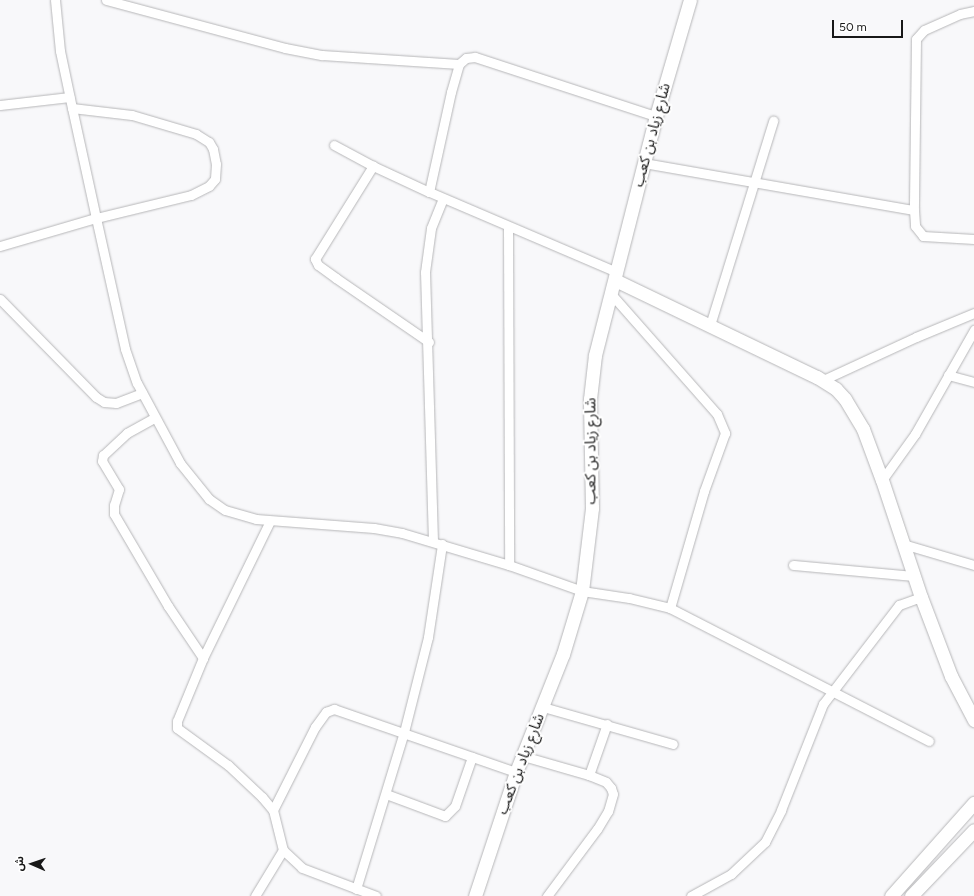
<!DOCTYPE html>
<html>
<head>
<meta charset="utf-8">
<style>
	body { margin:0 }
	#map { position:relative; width:974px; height:896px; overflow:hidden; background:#f8f8fa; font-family:Figtree,"Noto Sans Arabic",sans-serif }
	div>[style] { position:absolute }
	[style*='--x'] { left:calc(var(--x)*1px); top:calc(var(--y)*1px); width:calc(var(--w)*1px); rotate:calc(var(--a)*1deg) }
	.roads { filter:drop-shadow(0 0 1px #b6b6b8) drop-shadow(0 0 1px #b6b6b8) }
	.street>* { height:9px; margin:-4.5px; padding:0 4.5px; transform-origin:4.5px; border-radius:4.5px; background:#fff }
	.secondary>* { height:13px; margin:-6.5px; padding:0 6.5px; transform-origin:6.5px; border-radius:6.5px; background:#fff }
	span { translate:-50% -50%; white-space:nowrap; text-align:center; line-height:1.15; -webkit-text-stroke:4px #fff; paint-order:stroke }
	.street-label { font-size:15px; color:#181818 }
	.north { position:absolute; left:12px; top:844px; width:40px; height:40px; -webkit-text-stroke:3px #fff; paint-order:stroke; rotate:272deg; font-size:11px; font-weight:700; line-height:16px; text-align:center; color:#181818 }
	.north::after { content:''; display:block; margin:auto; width:14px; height:18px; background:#181818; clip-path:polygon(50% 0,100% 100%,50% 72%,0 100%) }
	.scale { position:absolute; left:832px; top:20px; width:71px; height:18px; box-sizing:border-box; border:2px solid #181818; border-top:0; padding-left:5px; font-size:12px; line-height:14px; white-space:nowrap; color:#181818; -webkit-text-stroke:3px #fff; paint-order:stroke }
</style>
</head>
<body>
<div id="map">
	<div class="roads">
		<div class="street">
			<i style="--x:55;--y:0;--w:51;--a:84.4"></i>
			<i style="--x:60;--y:51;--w:58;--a:78.1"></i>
			<i style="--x:106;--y:0;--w:185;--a:15"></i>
			<i style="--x:285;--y:48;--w:38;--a:11"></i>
			<i style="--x:322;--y:55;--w:137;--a:3.8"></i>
			<i style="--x:974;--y:11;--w:14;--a:168"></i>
			<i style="--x:960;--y:14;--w:39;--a:156"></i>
			<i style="--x:924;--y:30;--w:12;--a:132"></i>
			<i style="--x:916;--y:39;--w:171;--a:90.7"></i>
			<i style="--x:914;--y:210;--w:16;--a:86"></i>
			<i style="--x:915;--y:226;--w:13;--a:51"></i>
			<i style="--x:923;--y:236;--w:51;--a:3.4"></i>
			<i style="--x:0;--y:105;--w:70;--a:-6.5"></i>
			<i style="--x:72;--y:108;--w:60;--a:6.7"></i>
			<i style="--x:132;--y:115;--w:67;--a:16.5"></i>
			<i style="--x:196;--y:134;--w:15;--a:32"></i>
			<i style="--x:209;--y:142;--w:8;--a:60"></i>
			<i style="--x:213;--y:149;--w:15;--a:79"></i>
			<i style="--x:216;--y:164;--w:15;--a:94"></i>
			<i style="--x:215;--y:179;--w:9;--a:131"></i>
			<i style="--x:209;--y:186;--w:20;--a:153"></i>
			<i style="--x:191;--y:195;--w:98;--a:166.4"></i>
			<i style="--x:96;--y:218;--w:113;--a:-102.3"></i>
			<i style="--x:334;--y:145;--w:44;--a:28.3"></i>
			<i style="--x:644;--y:163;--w:274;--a:9.9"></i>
			<i style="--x:508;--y:227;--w:338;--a:89.8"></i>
			<i style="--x:0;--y:246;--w:100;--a:-16.3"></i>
			<i style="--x:96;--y:218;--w:134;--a:77.5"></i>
			<i style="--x:125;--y:349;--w:36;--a:71"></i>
			<i style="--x:137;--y:383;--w:91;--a:61.7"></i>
			<i style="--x:180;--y:463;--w:46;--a:51.1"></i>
			<i style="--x:209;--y:499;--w:19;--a:35"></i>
			<i style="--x:225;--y:510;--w:32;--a:16"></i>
			<i style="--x:256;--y:519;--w:118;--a:4.4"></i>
			<i style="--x:374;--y:528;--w:28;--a:10"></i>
			<i style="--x:402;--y:533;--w:112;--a:16.7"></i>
			<i style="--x:509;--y:565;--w:77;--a:19.6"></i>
			<i style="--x:582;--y:591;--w:48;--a:8.5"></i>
			<i style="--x:629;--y:598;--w:42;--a:13.7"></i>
			<i style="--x:670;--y:608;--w:291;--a:27.2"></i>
			<i style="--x:617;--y:272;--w:204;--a:-156.9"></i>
			<i style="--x:429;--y:192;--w:102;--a:-77.6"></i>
			<i style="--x:451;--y:92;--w:29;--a:-74"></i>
			<i style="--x:459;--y:64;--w:9;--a:-41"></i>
			<i style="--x:466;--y:58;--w:9;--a:-6"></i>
			<i style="--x:475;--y:57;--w:190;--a:18.1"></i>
			<i style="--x:612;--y:295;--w:159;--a:48.6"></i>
			<i style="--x:717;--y:414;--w:21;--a:67"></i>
			<i style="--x:725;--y:433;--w:62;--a:109.9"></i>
			<i style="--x:704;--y:491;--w:122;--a:106.2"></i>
			<i style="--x:0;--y:299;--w:137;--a:45.6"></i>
			<i style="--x:96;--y:397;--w:9;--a:32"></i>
			<i style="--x:104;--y:402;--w:12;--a:5"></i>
			<i style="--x:116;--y:403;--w:28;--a:-21"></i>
			<i style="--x:710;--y:325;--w:214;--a:-72.8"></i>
			<i style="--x:429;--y:342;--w:113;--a:-145.5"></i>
			<i style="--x:336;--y:278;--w:22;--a:-144"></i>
			<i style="--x:318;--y:265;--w:7;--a:-117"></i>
			<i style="--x:315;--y:259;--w:110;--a:-58.1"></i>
			<i style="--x:373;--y:166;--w:62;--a:24.9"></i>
			<i style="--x:948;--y:375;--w:27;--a:15"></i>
			<i style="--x:823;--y:380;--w:102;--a:-24.8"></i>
			<i style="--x:916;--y:337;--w:63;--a:-22.5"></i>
			<i style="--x:154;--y:418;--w:31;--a:151"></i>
			<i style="--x:127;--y:433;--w:33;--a:137"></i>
			<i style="--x:103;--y:455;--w:6;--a:99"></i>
			<i style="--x:102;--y:461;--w:33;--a:59"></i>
			<i style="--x:119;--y:489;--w:17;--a:107"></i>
			<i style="--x:114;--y:505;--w:9;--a:90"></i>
			<i style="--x:114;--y:514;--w:107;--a:59.6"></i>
			<i style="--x:168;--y:606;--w:63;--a:56.1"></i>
			<i style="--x:882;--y:480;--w:57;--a:-54.3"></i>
			<i style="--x:915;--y:434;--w:120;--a:-60.4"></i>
			<i style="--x:270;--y:521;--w:153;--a:116.1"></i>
			<i style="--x:203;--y:658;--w:68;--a:112.4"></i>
			<i style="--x:177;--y:721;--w:7;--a:90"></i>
			<i style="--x:177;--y:728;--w:63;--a:36"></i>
			<i style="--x:228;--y:765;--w:47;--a:43.3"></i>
			<i style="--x:262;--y:797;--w:17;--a:50"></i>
			<i style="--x:273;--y:810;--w:41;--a:76"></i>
			<i style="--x:283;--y:850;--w:26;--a:43"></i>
			<i style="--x:302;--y:868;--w:79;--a:20.7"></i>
			<i style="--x:433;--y:541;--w:269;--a:-91.7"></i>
			<i style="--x:425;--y:272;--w:44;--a:-82.2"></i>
			<i style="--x:431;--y:228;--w:31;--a:-68"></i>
			<i style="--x:903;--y:544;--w:74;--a:16.5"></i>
			<i style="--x:793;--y:565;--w:122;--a:5.2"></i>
			<i style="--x:543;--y:707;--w:135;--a:15.9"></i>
			<i style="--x:523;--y:756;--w:69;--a:16.1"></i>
			<i style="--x:589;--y:775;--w:18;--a:22"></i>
			<i style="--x:606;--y:782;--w:8;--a:50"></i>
			<i style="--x:611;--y:788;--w:6;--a:72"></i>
			<i style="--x:613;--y:794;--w:18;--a:106"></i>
			<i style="--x:608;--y:811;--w:21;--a:121"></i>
			<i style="--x:597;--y:829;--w:84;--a:126.7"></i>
			<i style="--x:589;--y:775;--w:54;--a:-70.6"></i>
			<i style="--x:386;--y:794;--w:63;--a:20.4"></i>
			<i style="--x:445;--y:816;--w:14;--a:-45"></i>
			<i style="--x:455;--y:806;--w:52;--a:-70.9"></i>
			<i style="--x:273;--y:810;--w:93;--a:-63.2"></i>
			<i style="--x:315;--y:727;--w:19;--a:-54"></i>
			<i style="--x:326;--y:712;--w:9;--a:-21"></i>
			<i style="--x:334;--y:709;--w:193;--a:19.1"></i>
			<i style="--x:356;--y:889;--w:164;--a:-73"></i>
			<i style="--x:404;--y:732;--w:98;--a:-75.8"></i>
			<i style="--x:428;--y:637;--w:94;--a:-81.4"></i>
			<i style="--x:255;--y:896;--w:54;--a:-58.7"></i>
			<i style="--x:691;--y:896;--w:46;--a:-28.8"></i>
			<i style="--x:731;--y:874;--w:47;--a:-43.3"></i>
			<i style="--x:765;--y:842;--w:36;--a:-63"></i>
			<i style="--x:781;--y:810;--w:114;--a:-68.4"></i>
			<i style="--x:823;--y:704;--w:125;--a:-52.5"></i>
			<i style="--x:899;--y:605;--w:23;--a:-20"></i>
		</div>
		<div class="secondary">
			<i style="--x:615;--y:280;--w:224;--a:25.7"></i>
			<i style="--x:817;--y:377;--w:22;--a:32"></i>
			<i style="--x:836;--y:389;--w:13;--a:48"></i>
			<i style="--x:845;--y:399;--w:35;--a:59"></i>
			<i style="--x:863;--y:429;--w:54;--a:69.6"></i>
			<i style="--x:882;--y:480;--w:123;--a:71.6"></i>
			<i style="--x:921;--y:597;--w:85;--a:69.2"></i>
			<i style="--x:951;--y:676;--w:50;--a:62.4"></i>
			<i style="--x:475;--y:896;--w:131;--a:-71.7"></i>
			<i style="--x:516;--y:772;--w:127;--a:-68.3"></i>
			<i style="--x:563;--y:654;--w:66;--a:-73.2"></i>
			<i style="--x:582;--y:591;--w:84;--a:-83.1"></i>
			<i style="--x:592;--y:508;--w:109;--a:-91.1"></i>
			<i style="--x:590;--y:399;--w:44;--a:-83.5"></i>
			<i style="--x:595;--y:355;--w:247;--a:-75.7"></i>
			<i style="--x:656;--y:116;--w:121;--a:-73.7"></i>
			<i style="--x:891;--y:896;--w:125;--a:-48.3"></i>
			<i style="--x:911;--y:896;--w:91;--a:-46.3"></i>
		</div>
	</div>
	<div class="street-label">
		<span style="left:652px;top:135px;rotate:-75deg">شارع زياد بن كعب</span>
		<span style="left:591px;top:451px;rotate:-90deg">شارع زياد بن كعب</span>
		<span style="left:521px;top:764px;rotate:-69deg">شارع زياد بن كعب</span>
	</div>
	<div class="north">ش</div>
	<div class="scale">50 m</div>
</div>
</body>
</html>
